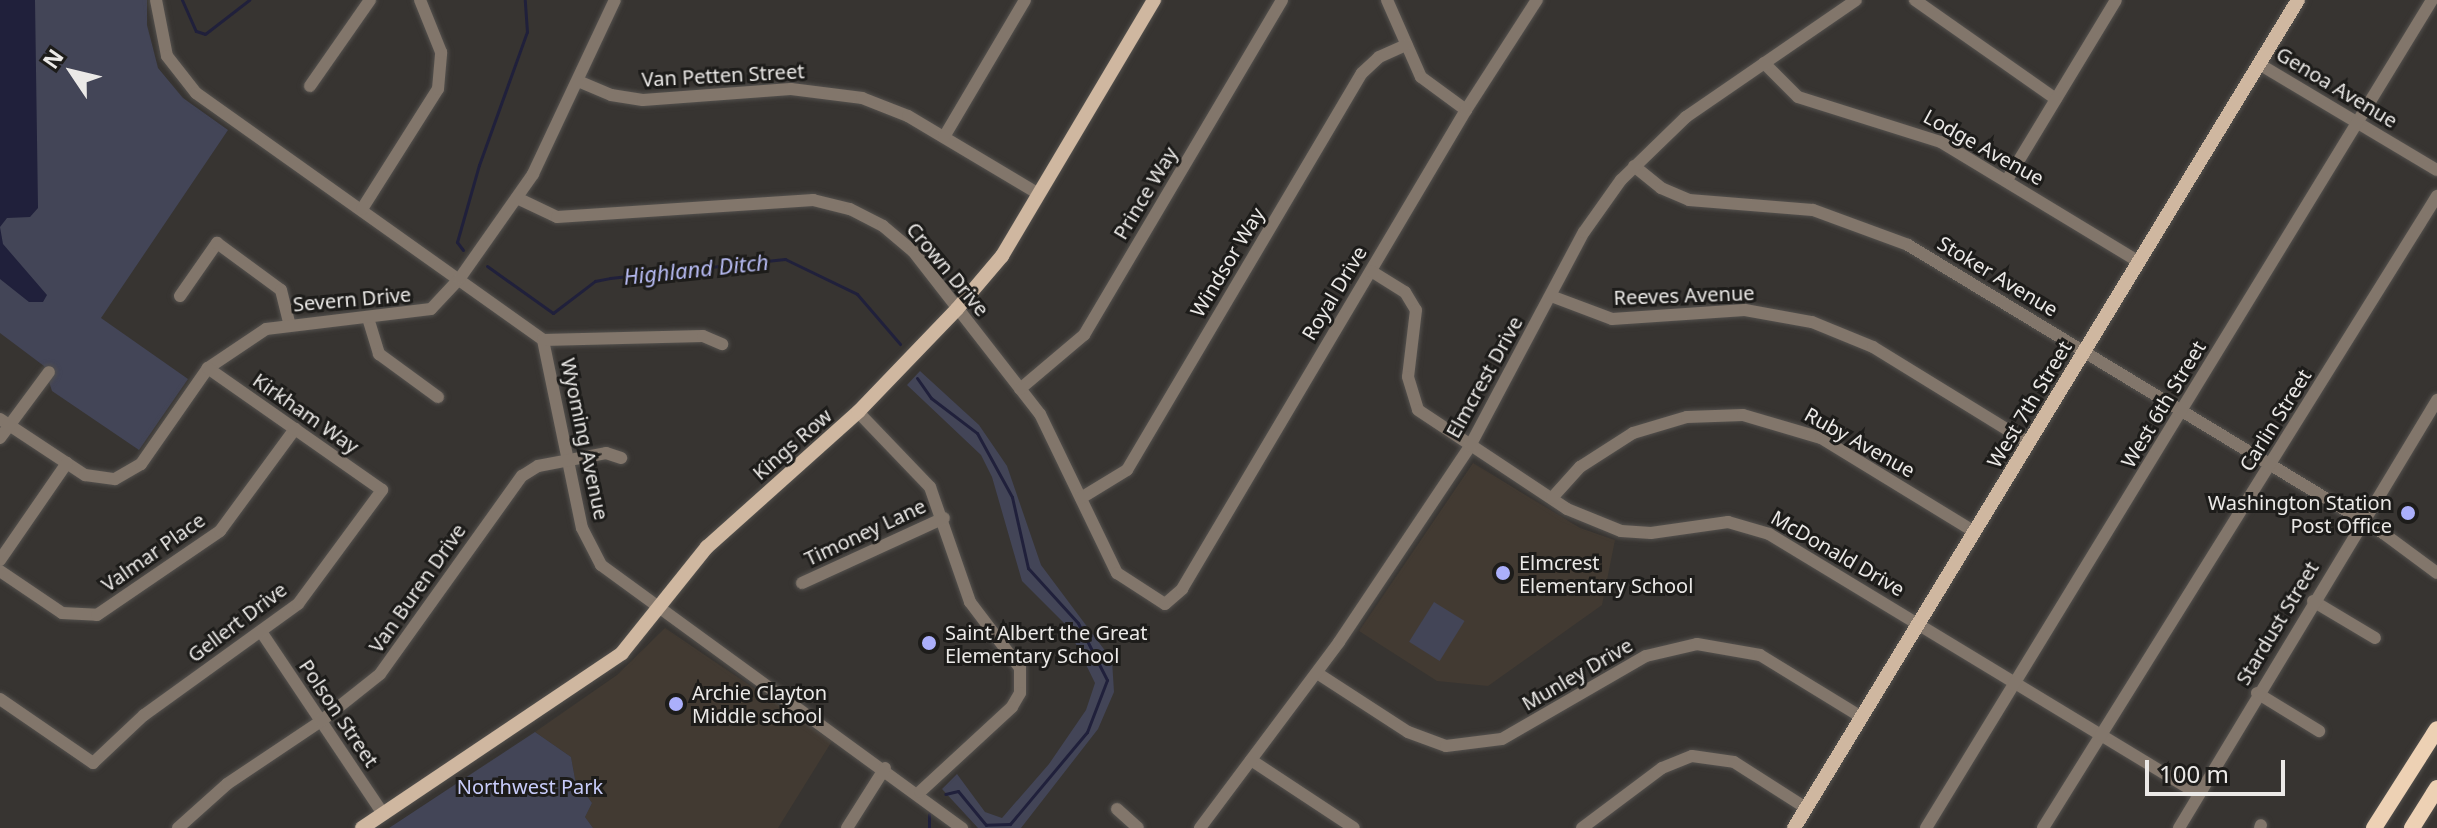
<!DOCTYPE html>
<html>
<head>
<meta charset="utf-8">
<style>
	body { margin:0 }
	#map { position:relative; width:2437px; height:828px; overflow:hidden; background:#373431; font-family:"Noto Sans",sans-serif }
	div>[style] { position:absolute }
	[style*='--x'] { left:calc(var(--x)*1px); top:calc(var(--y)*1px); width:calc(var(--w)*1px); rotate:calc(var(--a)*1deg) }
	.built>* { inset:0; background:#423a32 }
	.green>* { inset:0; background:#434557; transform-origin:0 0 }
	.water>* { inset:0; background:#20203b }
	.stream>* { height:3px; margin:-1.5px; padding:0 1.5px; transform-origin:1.5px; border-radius:1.5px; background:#20203b }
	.roads { filter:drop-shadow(0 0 2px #54514e) drop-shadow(0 0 2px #54514e) }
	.minor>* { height:12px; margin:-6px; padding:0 6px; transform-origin:6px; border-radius:6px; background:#82766b }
	.major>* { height:14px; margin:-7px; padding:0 7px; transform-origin:7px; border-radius:7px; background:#cfb7a0 }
	.highway>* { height:16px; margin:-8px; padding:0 8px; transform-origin:8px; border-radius:8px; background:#edd1b4 }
	.dots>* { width:22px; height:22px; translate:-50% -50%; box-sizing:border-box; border:4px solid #1d1c1a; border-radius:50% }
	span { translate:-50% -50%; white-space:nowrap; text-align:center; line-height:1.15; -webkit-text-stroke:6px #1d1c1a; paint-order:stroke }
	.street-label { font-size:20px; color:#ebe9e7 }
	.poi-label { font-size:20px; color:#ebe9e7 }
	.right { translate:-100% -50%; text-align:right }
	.left { translate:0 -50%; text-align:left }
	.park-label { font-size:20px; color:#c8ccfa }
	.water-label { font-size:22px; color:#b7bbf3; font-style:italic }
	.north { position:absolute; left:32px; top:32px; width:80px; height:80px; -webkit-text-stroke:6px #1d1c1a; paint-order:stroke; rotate:305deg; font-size:22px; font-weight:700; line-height:32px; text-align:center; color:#ebe9e7 }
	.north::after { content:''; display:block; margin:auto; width:28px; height:36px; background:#ebe9e7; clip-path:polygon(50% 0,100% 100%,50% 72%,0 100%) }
	.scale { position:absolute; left:2145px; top:760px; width:140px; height:36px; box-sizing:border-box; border:4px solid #ebe9e7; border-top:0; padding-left:10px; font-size:24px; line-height:28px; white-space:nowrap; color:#ebe9e7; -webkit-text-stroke:6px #1d1c1a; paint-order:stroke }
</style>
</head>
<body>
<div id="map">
	<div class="built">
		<i style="clip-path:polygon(1473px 463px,1580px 528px,1615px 540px,1602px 605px,1488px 686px,1437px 681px,1359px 631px)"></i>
		<i style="clip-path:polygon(665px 628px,832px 741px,778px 828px,593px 828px,585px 817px,592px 803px,575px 779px,571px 757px,535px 732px,617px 675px)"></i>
	</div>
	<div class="green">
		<i style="clip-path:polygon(0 0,147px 0,147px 25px,158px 68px,183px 98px,228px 130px,101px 318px,188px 379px,139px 450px,52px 391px,44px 366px,0 333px)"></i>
		<i style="clip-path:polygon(920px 371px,979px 425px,1007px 466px,1041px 565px,1112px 660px,1114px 692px,1098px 729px,1021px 828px,978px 828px,942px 789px,957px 774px,985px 812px,1002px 818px,1049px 764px,1086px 710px,1095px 683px,1067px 626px,1022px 581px,992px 477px,981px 455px,907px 385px)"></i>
		<i style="left:1434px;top:602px;width:36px;height:47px;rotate:32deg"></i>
		<i style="clip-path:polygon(535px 732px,571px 757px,575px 779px,592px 803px,585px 817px,593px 828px,389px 828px)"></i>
	</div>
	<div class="water">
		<i style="clip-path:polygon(0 0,35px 0,38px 208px,30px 217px,7px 218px,0 227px,3px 244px,47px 295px,43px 302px,29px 302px,0 279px)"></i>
	</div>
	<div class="stream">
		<i style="--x:182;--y:0;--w:34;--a:66"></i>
		<i style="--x:196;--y:31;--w:9;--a:18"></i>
		<i style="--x:205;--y:34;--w:56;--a:-37.7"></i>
		<i style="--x:463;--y:250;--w:10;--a:-127"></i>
		<i style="--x:457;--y:242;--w:80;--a:-74.1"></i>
		<i style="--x:479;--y:165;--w:141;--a:-70.2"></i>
		<i style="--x:527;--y:32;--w:32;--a:-94"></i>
		<i style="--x:487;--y:266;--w:81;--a:35.5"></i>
		<i style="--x:553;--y:313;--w:53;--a:-37.3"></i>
		<i style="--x:595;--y:281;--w:15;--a:-11"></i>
		<i style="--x:610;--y:278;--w:176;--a:-6.2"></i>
		<i style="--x:785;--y:259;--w:80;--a:25.9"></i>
		<i style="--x:857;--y:294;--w:66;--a:49.3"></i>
		<i style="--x:917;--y:378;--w:24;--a:55"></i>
		<i style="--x:931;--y:398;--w:58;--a:37.3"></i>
		<i style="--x:977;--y:433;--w:73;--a:61.3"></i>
		<i style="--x:1012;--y:497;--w:73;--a:77.3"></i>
		<i style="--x:1028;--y:568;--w:74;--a:47.7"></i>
		<i style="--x:1078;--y:623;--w:64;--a:63"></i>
		<i style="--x:1107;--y:680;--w:56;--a:111"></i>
		<i style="--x:1087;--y:732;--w:120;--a:129.9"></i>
		<i style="--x:1010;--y:824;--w:24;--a:178"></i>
		<i style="--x:986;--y:825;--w:44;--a:-129.5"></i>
		<i style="--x:958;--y:791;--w:13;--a:167"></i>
		<i style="--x:929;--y:814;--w:14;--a:90"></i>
	</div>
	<div class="roads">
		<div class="minor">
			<i style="--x:156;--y:0;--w:57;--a:78.9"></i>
			<i style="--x:167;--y:56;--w:47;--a:51.9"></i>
			<i style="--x:196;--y:93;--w:426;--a:35.4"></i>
			<i style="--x:543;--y:340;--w:192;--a:78.3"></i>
			<i style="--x:582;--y:528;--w:42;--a:62.8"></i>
			<i style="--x:601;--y:565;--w:447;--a:36.1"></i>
			<i style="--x:1387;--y:0;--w:84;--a:66.2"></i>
			<i style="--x:1421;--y:77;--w:56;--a:36.3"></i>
			<i style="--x:1915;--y:0;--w:172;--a:35.1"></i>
			<i style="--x:1764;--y:63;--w:48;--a:45"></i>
			<i style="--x:1798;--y:97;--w:150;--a:17.5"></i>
			<i style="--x:1941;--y:142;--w:232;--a:31.2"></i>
			<i style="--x:2259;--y:64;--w:207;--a:30.8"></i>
			<i style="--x:578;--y:81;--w:36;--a:23"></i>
			<i style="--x:611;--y:95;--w:32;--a:9"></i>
			<i style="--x:643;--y:100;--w:148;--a:-4.3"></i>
			<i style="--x:791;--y:89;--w:72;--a:7.2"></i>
			<i style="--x:862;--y:98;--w:49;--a:21.4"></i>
			<i style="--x:908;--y:116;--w:152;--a:30.8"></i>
			<i style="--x:310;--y:86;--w:105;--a:-55.1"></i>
			<i style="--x:944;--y:137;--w:159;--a:-59.4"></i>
			<i style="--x:1634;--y:166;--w:35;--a:39"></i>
			<i style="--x:1661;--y:188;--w:30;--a:23"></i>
			<i style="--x:1689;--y:200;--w:124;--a:4.6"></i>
			<i style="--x:1813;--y:210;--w:101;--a:20.2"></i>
			<i style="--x:1908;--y:245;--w:555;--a:31.23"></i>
			<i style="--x:2383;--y:533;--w:67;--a:36.5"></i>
			<i style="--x:2007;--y:180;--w:210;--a:-58.8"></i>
			<i style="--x:517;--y:198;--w:44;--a:25.4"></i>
			<i style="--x:557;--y:217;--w:257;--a:-3.8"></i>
			<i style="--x:813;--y:200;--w:38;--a:14"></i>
			<i style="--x:850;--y:209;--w:37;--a:27"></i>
			<i style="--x:883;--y:226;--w:39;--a:40"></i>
			<i style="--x:913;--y:251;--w:207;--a:52.1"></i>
			<i style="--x:1040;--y:414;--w:177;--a:64.2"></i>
			<i style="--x:1117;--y:573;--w:57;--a:32.9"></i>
			<i style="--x:1165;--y:604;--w:23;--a:-41"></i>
			<i style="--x:1182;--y:589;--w:557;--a:-59.34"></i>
			<i style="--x:1466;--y:110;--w:131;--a:-57.2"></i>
			<i style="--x:362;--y:209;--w:142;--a:-57.7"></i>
			<i style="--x:438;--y:89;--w:37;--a:-85"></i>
			<i style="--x:441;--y:52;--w:56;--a:-112"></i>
			<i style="--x:1371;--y:271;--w:40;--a:32"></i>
			<i style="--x:1405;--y:292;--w:21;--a:59"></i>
			<i style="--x:1416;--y:310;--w:67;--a:96.8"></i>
			<i style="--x:1408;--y:377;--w:34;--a:73"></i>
			<i style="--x:1418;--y:410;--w:179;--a:33.6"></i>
			<i style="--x:1567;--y:509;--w:58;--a:22.2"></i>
			<i style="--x:1621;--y:531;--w:30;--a:4"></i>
			<i style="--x:1651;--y:533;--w:78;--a:-8.1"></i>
			<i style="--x:1728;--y:522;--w:43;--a:16.3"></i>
			<i style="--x:1769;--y:534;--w:499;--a:31.2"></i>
			<i style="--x:180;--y:296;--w:65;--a:-55.1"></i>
			<i style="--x:217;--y:243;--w:79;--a:36.3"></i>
			<i style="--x:281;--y:290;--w:36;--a:76"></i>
			<i style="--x:1551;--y:296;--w:65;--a:20.7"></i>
			<i style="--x:1612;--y:319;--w:133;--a:-3.9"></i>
			<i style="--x:1745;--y:310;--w:68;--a:10.2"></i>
			<i style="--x:1812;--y:322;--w:66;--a:22.3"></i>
			<i style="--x:1873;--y:347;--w:183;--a:31.6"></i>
			<i style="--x:368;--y:318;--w:38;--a:73"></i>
			<i style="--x:379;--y:354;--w:73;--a:36.1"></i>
			<i style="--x:543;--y:340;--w:160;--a:-1.4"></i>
			<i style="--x:703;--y:336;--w:21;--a:23"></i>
			<i style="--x:1020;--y:389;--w:84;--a:-40.2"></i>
			<i style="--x:1084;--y:335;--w:389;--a:-59.4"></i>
			<i style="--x:858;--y:412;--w:104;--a:46.2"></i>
			<i style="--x:930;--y:487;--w:122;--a:70.8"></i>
			<i style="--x:970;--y:602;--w:83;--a:52.9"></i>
			<i style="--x:1020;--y:668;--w:25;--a:90"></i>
			<i style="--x:1020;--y:693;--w:16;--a:120"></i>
			<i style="--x:1012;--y:707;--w:125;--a:137.3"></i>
			<i style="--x:0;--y:419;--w:102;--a:33.4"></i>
			<i style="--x:85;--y:475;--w:30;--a:8"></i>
			<i style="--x:115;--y:479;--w:30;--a:-30"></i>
			<i style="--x:141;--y:464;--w:117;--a:-55.1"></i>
			<i style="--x:208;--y:368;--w:70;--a:-33.9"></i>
			<i style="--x:266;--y:329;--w:166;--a:-6.9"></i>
			<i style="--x:431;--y:309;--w:42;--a:-46.9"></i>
			<i style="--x:460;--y:278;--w:127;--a:-54.9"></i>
			<i style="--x:533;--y:174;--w:192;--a:-64.8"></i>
			<i style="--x:0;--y:438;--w:82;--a:-53.4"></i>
			<i style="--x:1081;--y:498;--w:54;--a:-31.3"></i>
			<i style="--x:1127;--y:470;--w:461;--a:-59.4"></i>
			<i style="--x:1362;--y:73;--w:23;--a:-43"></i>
			<i style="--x:1379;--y:57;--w:30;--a:-24"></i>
			<i style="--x:1552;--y:498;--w:42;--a:-47.9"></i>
			<i style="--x:1580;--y:467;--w:63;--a:-32.7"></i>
			<i style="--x:1633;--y:433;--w:56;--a:-16.5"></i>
			<i style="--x:1687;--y:417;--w:56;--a:-2"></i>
			<i style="--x:1743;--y:415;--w:81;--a:16.4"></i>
			<i style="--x:1821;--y:438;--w:180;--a:31.4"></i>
			<i style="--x:0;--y:560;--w:118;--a:-55.4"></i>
			<i style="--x:0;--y:571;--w:75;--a:34.1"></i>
			<i style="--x:62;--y:613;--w:35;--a:3"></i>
			<i style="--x:97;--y:615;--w:149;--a:-34.3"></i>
			<i style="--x:220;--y:531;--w:127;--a:-53.7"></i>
			<i style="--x:802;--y:583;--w:156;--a:-24.6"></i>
			<i style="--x:2313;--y:601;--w:72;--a:30.8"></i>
			<i style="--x:262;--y:633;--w:218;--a:56.2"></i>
			<i style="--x:1317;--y:673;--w:108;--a:33"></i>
			<i style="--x:1408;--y:732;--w:40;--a:20.2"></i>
			<i style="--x:1446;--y:746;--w:56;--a:-7.1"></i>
			<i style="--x:1502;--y:739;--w:166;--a:-30"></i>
			<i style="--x:1646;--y:656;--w:52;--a:-13.2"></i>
			<i style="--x:1697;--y:644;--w:64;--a:9.9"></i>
			<i style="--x:1760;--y:655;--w:119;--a:31.5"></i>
			<i style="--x:2257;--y:693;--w:73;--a:31.5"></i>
			<i style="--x:0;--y:699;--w:113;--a:34.5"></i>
			<i style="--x:93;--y:763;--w:70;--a:-43.3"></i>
			<i style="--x:144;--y:715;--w:190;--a:-35.8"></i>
			<i style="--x:298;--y:604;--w:142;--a:-53.6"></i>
			<i style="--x:382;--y:490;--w:213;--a:-145"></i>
			<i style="--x:1251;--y:760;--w:123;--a:33.4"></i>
			<i style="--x:1117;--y:809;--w:28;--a:42"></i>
			<i style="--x:178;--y:828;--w:66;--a:-41.9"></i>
			<i style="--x:227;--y:784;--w:113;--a:-33.8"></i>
			<i style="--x:321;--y:721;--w:75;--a:-38.5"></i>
			<i style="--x:380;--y:674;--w:244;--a:-54.4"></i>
			<i style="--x:522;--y:476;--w:19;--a:-32"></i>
			<i style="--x:538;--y:466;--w:69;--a:-10.8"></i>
			<i style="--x:606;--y:453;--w:16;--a:18"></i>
			<i style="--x:847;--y:828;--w:71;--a:-57.7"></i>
			<i style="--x:1200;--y:828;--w:232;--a:-53.2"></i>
			<i style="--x:1339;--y:642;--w:236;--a:-56.2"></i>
			<i style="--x:1470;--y:446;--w:242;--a:-62"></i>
			<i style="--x:1584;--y:232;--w:64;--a:-54.6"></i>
			<i style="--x:1621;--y:180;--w:91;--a:-44.1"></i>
			<i style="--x:1686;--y:117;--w:206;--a:-34.5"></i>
			<i style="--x:1582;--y:828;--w:100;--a:-36.9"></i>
			<i style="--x:1662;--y:768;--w:32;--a:-22"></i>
			<i style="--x:1692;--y:756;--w:42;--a:8.1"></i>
			<i style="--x:1734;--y:762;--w:85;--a:32.6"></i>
			<i style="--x:1926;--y:828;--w:970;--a:-58.57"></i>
			<i style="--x:2043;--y:828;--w:745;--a:-58.06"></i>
			<i style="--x:2179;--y:828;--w:500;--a:-58.9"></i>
			<i style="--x:2260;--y:828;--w:3;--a:-72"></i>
		</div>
		<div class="major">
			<i style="--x:362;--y:828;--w:313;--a:-33.9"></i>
			<i style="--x:622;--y:653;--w:136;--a:-51.3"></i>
			<i style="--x:707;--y:547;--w:203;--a:-41.8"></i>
			<i style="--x:858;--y:412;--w:143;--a:-46.1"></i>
			<i style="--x:957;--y:309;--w:70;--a:-49.7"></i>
			<i style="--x:1002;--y:256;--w:298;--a:-59.3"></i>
			<i style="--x:1794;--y:828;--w:969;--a:-58.67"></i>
		</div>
		<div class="highway">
			<i style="--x:2374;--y:828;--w:117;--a:-57.5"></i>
			<i style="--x:2412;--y:828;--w:47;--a:-58"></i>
		</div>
	</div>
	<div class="dots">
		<i style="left:2408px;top:513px;background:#abaffb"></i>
		<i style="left:1503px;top:573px;background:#abaffb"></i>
		<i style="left:929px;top:643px;background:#abaffb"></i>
		<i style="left:676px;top:704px;background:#abaffb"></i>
	</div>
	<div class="street-label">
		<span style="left:723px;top:75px;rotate:-3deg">Van Petten Street</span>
		<span style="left:2337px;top:87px;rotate:31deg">Genoa Avenue</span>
		<span style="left:1984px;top:147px;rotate:29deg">Lodge Avenue</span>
		<span style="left:1145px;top:193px;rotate:-59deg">Prince Way</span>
		<span style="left:1227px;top:262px;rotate:-59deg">Windsor Way</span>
		<span style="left:948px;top:269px;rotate:50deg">Crown Drive</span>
		<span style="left:1998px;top:276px;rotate:31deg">Stoker Avenue</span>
		<span style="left:1334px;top:293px;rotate:-59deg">Royal Drive</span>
		<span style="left:1684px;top:295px;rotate:-2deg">Reeves Avenue</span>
		<span style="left:352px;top:299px;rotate:-5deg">Severn Drive</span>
		<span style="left:1484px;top:377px;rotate:-61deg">Elmcrest Drive</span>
		<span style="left:2029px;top:404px;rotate:-59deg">West 7th Street</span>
		<span style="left:2163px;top:404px;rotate:-59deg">West 6th Street</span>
		<span style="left:306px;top:413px;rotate:35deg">Kirkham Way</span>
		<span style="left:2275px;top:420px;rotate:-58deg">Carlin Street</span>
		<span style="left:585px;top:439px;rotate:78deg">Wyoming Avenue</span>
		<span style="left:1860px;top:442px;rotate:29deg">Ruby Avenue</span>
		<span style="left:792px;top:444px;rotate:-41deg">Kings Row</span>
		<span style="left:865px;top:532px;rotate:-25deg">Timoney Lane</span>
		<span style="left:153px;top:552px;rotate:-35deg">Valmar Place</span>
		<span style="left:1838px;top:553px;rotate:30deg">McDonald Drive</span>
		<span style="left:417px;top:588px;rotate:-55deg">Van Buren Drive</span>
		<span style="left:237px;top:622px;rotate:-37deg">Gellert Drive</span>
		<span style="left:2277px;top:623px;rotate:-59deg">Stardust Street</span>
		<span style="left:1577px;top:674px;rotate:-30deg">Munley Drive</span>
		<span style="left:339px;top:713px;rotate:56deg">Polson Street</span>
	</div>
	<div class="poi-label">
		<span class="right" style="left:2392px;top:514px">Washington Station<br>Post Office</span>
		<span class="left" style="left:1519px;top:574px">Elmcrest<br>Elementary School</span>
		<span class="left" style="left:945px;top:644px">Saint Albert the Great<br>Elementary School</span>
		<span class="left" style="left:692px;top:704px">Archie Clayton<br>Middle school</span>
	</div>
	<div class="park-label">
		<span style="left:530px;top:786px">Northwest Park</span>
	</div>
	<div class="water-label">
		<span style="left:696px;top:269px;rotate:-6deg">Highland Ditch</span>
	</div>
	<div class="north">N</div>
	<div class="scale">100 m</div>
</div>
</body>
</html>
